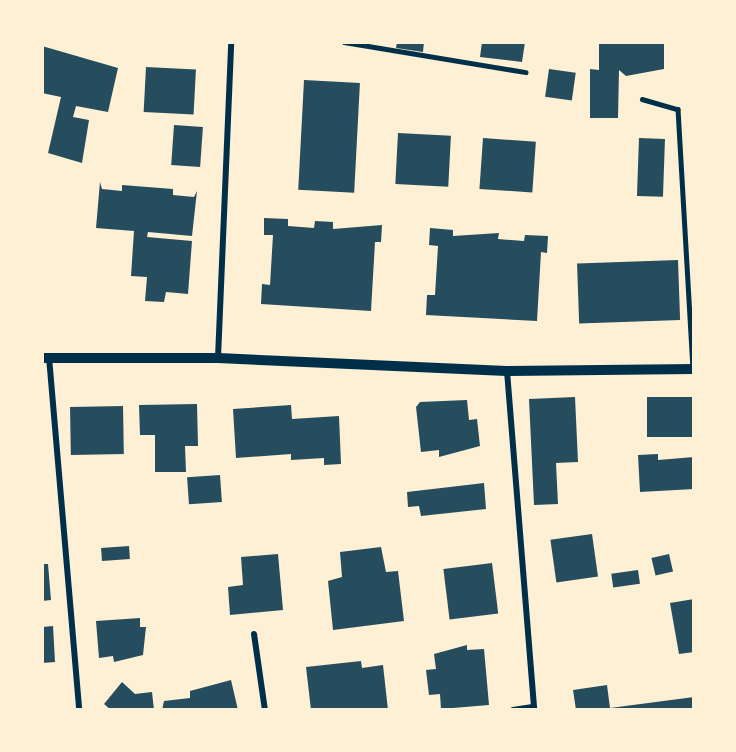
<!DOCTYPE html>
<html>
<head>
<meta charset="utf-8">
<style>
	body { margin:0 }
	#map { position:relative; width:736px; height:752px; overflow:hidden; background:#fdf0d5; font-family:"Source Sans 3",sans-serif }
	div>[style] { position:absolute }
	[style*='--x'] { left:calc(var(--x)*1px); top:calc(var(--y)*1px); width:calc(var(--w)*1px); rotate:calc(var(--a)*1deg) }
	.building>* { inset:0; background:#264d5e; transform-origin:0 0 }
	.service>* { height:4.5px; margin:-2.25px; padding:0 2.25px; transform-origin:2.25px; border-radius:2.25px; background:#003049 }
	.minor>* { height:6px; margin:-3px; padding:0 3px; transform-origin:3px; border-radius:3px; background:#003049 }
	.tertiary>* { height:10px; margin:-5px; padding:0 5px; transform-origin:5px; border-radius:5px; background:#003049 }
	span { translate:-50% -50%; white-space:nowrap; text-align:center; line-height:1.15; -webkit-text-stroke:4.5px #fdf0d5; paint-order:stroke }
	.frame { position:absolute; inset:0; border:44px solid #fdf0d5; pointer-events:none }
</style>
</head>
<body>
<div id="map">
	<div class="building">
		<i style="clip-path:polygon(397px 42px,424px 42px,423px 52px,396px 48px)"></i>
		<i style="clip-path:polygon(482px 42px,525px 42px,522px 62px,480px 57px)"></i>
		<i style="clip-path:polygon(599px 42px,664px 42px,664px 69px,626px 76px,619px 70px,618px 118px,590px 118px,590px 69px,599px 70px)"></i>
		<i style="clip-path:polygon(42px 46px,118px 68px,108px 112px,76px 106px,73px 117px,89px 120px,82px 163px,48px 153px,61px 97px,42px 93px)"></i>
		<i style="left:146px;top:67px;width:50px;height:45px;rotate:3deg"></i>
		<i style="left:549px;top:69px;width:27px;height:28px;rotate:8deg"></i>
		<i style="left:304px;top:80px;width:56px;height:110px;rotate:3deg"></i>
		<i style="left:174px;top:125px;width:29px;height:40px;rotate:4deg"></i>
		<i style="left:398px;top:133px;width:53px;height:51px;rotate:3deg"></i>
		<i style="left:483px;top:138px;width:53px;height:51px;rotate:4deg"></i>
		<i style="left:639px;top:138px;width:26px;height:58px;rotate:2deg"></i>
		<i style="clip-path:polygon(100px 182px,102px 189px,122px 191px,122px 185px,173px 189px,173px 195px,194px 197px,197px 191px,192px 236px,148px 232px,147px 237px,192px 241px,188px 294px,166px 292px,164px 302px,145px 301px,147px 277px,131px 276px,134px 231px,96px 228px)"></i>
		<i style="clip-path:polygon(264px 218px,288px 219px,288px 226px,314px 228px,315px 221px,333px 222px,333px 229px,382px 225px,381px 242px,375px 242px,371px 311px,261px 304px,262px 284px,270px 285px,273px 235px,264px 235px)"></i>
		<i style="clip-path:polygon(430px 228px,453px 230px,453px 236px,499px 233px,498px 239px,524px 241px,525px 235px,548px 236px,547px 253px,541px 252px,537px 321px,426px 315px,427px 295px,435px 295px,438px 246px,429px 245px)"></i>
		<i style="left:678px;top:260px;width:60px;height:101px;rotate:88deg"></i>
		<i style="clip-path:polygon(575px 397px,578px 462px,556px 463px,558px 504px,534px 505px,529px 399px)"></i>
		<i style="left:694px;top:397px;width:40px;height:47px;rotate:90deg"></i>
		<i style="clip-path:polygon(467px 400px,469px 420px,477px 419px,480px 446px,439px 457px,439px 450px,421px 452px,416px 407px,420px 402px)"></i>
		<i style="clip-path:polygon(197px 404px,198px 446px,185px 446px,186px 472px,155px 472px,155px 435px,140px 435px,139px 405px)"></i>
		<i style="clip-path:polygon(291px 405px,292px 419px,339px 416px,341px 464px,324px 465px,324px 458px,291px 460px,291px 454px,236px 458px,233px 409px)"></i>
		<i style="left:123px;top:406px;width:48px;height:53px;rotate:89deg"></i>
		<i style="clip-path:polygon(658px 454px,658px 460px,694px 457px,694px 489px,640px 492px,638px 455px)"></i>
		<i style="left:220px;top:475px;width:27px;height:33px;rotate:86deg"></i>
		<i style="clip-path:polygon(484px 483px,486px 509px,421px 516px,419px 506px,408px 507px,407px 492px)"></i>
		<i style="left:592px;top:534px;width:43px;height:42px;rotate:82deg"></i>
		<i style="left:129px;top:546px;width:13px;height:28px;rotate:86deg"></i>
		<i style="clip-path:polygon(381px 547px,386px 572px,398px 571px,404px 621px,333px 630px,328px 581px,342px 577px,340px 552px)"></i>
		<i style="clip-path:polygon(278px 554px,283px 610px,230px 615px,228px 587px,243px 585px,241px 557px)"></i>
		<i style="left:669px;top:554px;width:18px;height:18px;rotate:77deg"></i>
		<i style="left:492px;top:563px;width:51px;height:49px;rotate:83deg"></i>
		<i style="clip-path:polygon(42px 564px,48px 564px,51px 600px,42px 601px)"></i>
		<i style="left:638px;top:570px;width:14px;height:27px;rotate:82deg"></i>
		<i style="clip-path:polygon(694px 599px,694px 652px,679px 654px,670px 603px)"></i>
		<i style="clip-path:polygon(140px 618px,140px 627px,146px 627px,143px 655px,114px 662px,113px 656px,99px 658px,96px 621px)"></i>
		<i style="clip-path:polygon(53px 626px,55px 662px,42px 663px,42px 627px)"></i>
		<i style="clip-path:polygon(467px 645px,467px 650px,484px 649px,489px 705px,441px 709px,440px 694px,429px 695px,426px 670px,436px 669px,434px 654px)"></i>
		<i style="clip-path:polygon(361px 661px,362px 668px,383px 665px,388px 710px,311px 710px,306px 667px)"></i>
		<i style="clip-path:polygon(231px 680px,238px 710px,162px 710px,164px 701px,190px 698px,190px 691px)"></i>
		<i style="clip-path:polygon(122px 682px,135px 694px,152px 692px,154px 710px,111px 710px,104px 704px)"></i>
		<i style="clip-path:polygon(607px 685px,610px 708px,694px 697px,694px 710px,576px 710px,573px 690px)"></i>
	</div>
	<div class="service">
		<i style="--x:344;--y:42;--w:184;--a:9.4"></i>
		<i style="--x:642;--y:99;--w:37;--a:16"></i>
		<i style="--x:678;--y:109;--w:260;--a:86.7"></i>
	</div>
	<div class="minor">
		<i style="--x:49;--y:357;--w:354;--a:85.1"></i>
		<i style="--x:218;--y:358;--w:316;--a:-87.6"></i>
		<i style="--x:507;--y:371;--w:340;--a:85.4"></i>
		<i style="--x:254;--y:634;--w:77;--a:81.8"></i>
		<i style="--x:513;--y:710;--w:20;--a:-9"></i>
	</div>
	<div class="tertiary">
		<i style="--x:42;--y:358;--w:176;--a:0"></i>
		<i style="--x:218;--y:358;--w:289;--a:2.6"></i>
		<i style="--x:507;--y:371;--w:187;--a:-0.6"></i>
	</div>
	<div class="frame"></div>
</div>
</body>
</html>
